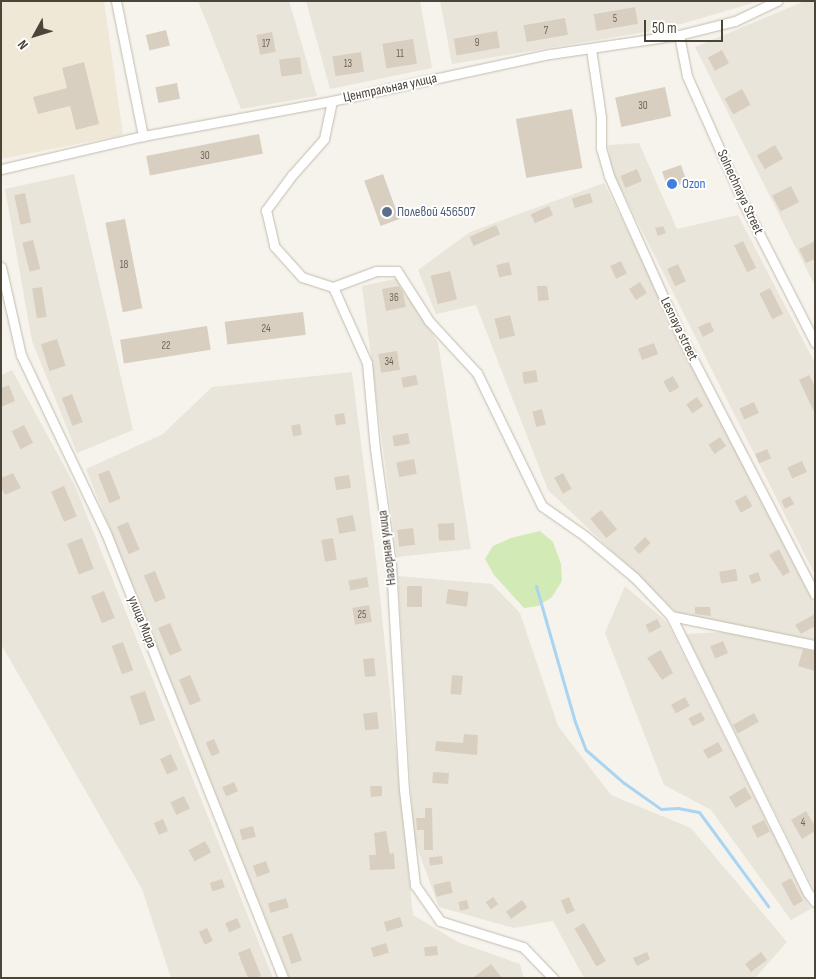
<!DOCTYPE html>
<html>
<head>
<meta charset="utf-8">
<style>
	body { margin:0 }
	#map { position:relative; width:816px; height:979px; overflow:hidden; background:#f6f3ec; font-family:"Sofia Sans Condensed",sans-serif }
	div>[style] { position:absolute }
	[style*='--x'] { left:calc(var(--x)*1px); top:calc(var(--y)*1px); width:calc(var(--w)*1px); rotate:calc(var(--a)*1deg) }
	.residential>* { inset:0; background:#eae5da }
	.education>* { inset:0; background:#efe8d6 }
	.green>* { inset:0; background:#d2eab5 }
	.stream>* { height:3px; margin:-1.5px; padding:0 1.5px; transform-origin:1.5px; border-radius:1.5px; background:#a9d4f2 }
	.building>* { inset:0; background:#d8cfc1; transform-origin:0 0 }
	.roads { filter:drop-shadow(0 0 1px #c2bbae) drop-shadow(0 0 1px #c2bbae) }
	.street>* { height:9px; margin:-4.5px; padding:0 4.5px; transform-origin:4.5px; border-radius:4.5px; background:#fff }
	.dots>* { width:14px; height:14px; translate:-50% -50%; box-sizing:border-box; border:2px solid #fff; border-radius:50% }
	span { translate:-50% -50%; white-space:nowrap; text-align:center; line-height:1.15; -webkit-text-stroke:4px #fff; paint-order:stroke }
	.number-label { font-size:11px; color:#6e675b }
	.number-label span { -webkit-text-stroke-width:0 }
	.street-label { font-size:14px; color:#4b4439 }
	.shop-label { font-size:14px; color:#366cbe }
	.left { translate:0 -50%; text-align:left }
	.service-label { font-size:14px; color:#4e5e75 }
	.frame { position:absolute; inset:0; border:2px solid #4b4439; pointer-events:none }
	.north { position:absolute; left:10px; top:10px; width:50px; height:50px; -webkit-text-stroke:4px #fff; paint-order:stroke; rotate:231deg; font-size:14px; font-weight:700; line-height:20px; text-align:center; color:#4b4439 }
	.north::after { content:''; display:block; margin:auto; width:18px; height:22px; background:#4b4439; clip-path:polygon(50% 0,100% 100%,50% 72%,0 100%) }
	.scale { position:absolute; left:644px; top:20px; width:79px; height:22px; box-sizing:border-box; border:2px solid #4b4439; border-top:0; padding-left:6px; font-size:15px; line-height:18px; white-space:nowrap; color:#4b4439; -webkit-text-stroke:4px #fff; paint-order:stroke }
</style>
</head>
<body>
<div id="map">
	<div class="residential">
		<i style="clip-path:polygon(198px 1px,289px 1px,317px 96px,241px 109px)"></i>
		<i style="clip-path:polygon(306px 1px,420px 1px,432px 68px,330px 89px)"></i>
		<i style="clip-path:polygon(440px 1px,760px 1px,664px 29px,452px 64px)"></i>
		<i style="clip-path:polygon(805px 1px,815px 1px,815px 286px,695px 47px)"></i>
		<i style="clip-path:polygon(639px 143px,677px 229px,738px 215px,815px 363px,815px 575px,612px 171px,608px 145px)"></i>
		<i style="clip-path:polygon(74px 174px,133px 430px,77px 453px,32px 341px,5px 189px)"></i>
		<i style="clip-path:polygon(604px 183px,815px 606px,815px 640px,678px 614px,548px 490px,476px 305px,436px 314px,418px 270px,470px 232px)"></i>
		<i style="clip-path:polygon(400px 278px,438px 343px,471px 549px,397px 557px,362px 286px)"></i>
		<i style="clip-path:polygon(12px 370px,75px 486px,273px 978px,171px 978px,142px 889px,1px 644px,1px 375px)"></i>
		<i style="clip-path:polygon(352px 372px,377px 568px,413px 915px,458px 942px,520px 964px,524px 978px,289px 978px,86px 469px,163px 434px,212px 387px)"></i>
		<i style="clip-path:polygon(398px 576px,492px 584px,520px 613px,558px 726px,611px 795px,691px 828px,787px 942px,755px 978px,584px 978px,553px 921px,514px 928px,439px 907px,414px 839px)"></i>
		<i style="clip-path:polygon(625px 586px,667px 622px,811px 909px,791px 920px,711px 810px,664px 785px,605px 633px)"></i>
		<i style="clip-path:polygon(721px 632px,815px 648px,815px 892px,686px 634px)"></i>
	</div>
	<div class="education">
		<i style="clip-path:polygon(1px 1px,104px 1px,123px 135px,1px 159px)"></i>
	</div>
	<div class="green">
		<i style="clip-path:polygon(540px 531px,553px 542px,561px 564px,562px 581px,552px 597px,538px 606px,524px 608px,494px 575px,485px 559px,493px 546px,511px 538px)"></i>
	</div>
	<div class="stream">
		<i style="--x:536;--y:586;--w:141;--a:74"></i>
		<i style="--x:575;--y:722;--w:30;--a:69"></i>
		<i style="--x:586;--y:750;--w:50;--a:41"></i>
		<i style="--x:624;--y:783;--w:45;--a:35.1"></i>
		<i style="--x:661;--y:809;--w:17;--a:-3"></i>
		<i style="--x:678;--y:808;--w:21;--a:11"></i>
		<i style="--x:699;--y:812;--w:117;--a:53.7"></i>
	</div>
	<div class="building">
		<i style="left:635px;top:7px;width:17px;height:42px;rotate:80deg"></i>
		<i style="left:565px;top:18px;width:17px;height:42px;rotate:80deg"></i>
		<i style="left:166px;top:30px;width:16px;height:21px;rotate:76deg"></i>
		<i style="left:497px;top:31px;width:17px;height:44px;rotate:80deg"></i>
		<i style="left:272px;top:32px;width:20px;height:16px;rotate:79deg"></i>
		<i style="left:413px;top:39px;width:25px;height:31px;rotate:81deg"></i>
		<i style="left:722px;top:50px;width:15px;height:16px;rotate:62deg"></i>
		<i style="left:361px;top:52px;width:20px;height:29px;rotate:81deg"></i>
		<i style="left:300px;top:57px;width:17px;height:21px;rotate:83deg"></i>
		<i style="clip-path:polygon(84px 62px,99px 124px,76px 130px,70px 106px,38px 114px,33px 97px,67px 88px,62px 68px)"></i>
		<i style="left:177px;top:83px;width:16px;height:22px;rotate:79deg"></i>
		<i style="left:665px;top:87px;width:30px;height:51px;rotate:78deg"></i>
		<i style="left:742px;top:89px;width:18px;height:20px;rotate:61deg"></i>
		<i style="left:572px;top:109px;width:60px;height:57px;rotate:80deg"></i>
		<i style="left:259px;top:134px;width:20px;height:115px;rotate:79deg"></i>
		<i style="left:775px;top:145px;width:16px;height:21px;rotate:60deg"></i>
		<i style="left:681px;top:165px;width:18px;height:20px;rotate:71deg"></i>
		<i style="left:637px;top:169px;width:13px;height:18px;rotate:67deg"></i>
		<i style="left:383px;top:174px;width:48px;height:20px;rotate:70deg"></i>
		<i style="left:791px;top:186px;width:18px;height:21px;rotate:63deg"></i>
		<i style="left:25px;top:193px;width:30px;height:11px;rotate:78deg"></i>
		<i style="left:590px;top:193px;width:10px;height:19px;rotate:73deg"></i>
		<i style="left:549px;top:206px;width:10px;height:20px;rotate:66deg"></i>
		<i style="left:125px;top:219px;width:91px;height:20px;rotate:79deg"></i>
		<i style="left:496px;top:225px;width:10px;height:29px;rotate:66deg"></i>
		<i style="clip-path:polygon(663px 226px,666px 233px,658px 236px,655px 228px)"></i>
		<i style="left:33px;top:240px;width:30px;height:11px;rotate:76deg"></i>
		<i style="left:743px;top:241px;width:30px;height:10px;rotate:64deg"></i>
		<i style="clip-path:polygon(815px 241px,815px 259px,806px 263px,799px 249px)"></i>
		<i style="left:621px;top:261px;width:14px;height:12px;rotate:65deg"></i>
		<i style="left:509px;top:262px;width:13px;height:13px;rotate:77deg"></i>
		<i style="left:678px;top:264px;width:19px;height:12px;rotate:65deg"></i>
		<i style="left:450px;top:271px;width:29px;height:20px;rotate:76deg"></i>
		<i style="left:640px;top:282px;width:13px;height:13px;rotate:58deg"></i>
		<i style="clip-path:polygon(399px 286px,403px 293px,406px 307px,386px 311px,382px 289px)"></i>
		<i style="clip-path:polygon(537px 286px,547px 286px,549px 300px,538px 301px)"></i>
		<i style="left:42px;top:287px;width:30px;height:10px;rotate:81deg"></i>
		<i style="left:770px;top:288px;width:29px;height:12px;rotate:63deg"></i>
		<i style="left:303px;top:312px;width:23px;height:79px;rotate:83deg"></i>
		<i style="left:510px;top:315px;width:21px;height:16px;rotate:76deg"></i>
		<i style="clip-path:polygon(710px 322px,714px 331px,703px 337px,698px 327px)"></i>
		<i style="left:207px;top:326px;width:24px;height:88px;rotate:81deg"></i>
		<i style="left:57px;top:339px;width:28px;height:17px;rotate:72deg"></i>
		<i style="left:654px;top:343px;width:12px;height:17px;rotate:70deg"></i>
		<i style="left:397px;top:351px;width:19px;height:19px;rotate:81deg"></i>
		<i style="left:536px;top:370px;width:12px;height:14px;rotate:81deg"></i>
		<i style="left:416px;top:375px;width:10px;height:15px;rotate:79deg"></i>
		<i style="clip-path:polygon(809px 375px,815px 386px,815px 414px,799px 380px)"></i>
		<i style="left:673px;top:376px;width:13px;height:11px;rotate:61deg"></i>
		<i style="clip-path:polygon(9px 385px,15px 401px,1px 407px,1px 388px)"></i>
		<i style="left:72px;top:394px;width:30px;height:11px;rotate:69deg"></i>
		<i style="left:697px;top:397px;width:11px;height:13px;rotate:56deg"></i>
		<i style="left:754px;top:402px;width:12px;height:16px;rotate:66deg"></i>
		<i style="left:542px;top:409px;width:16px;height:10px;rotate:76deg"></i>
		<i style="left:344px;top:413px;width:11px;height:10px;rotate:80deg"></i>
		<i style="left:300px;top:424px;width:11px;height:9px;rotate:80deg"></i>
		<i style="left:24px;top:425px;width:20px;height:14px;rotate:63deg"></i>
		<i style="left:408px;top:433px;width:11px;height:16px;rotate:80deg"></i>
		<i style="left:720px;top:437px;width:11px;height:14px;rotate:56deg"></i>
		<i style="left:767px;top:449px;width:10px;height:13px;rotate:66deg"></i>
		<i style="left:414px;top:459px;width:15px;height:18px;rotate:79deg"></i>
		<i style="left:802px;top:461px;width:12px;height:16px;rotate:66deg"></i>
		<i style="left:109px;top:470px;width:31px;height:12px;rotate:68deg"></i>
		<i style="clip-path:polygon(13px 473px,21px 488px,5px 495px,1px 487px,1px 478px)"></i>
		<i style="left:563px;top:473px;width:18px;height:10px;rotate:61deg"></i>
		<i style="left:349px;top:475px;width:13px;height:15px;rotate:81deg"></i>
		<i style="left:64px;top:486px;width:33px;height:14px;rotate:67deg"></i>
		<i style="left:746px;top:495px;width:13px;height:13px;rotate:61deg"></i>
		<i style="left:790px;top:496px;width:9px;height:10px;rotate:63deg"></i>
		<i style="left:601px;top:510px;width:25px;height:14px;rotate:50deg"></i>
		<i style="left:353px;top:515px;width:16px;height:17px;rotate:79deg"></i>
		<i style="left:128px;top:522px;width:30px;height:12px;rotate:67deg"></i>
		<i style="left:454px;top:523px;width:17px;height:16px;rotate:87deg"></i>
		<i style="left:413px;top:528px;width:17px;height:16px;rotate:83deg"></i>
		<i style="left:645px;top:537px;width:8px;height:16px;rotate:45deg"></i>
		<i style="left:82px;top:538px;width:33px;height:16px;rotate:69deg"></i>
		<i style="left:333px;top:538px;width:22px;height:12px;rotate:80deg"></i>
		<i style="clip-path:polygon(779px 549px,790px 572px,783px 576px,769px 555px)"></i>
		<i style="left:736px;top:569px;width:12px;height:17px;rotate:81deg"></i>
		<i style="left:155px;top:571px;width:29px;height:12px;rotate:68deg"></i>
		<i style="left:758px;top:572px;width:9px;height:10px;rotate:69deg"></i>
		<i style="left:367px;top:577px;width:10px;height:19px;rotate:79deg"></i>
		<i style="left:407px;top:586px;width:15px;height:21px"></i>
		<i style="left:448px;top:589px;width:21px;height:15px;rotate:8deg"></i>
		<i style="left:104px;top:591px;width:29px;height:14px;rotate:68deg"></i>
		<i style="left:369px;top:605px;width:17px;height:17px;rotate:80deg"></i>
		<i style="clip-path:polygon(695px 607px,710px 607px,711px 616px,695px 614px)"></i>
		<i style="clip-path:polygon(815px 614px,815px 626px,801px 634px,795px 625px)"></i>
		<i style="left:657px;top:619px;width:9px;height:13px;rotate:63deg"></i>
		<i style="left:170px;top:623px;width:30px;height:13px;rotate:67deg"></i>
		<i style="left:723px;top:641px;width:13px;height:14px;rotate:67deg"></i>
		<i style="left:123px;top:642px;width:30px;height:12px;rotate:70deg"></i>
		<i style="clip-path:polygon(803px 649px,815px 652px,815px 671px,798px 666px)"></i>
		<i style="clip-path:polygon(661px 650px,673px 673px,662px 680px,647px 658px)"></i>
		<i style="left:374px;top:658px;width:18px;height:11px;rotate:84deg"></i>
		<i style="left:190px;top:675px;width:28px;height:12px;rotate:67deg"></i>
		<i style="left:452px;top:675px;width:11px;height:19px;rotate:5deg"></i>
		<i style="left:145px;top:691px;width:31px;height:16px;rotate:71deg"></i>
		<i style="left:685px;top:697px;width:10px;height:16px;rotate:61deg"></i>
		<i style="left:377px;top:712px;width:17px;height:14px;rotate:83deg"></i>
		<i style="left:701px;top:712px;width:9px;height:14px;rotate:63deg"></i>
		<i style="left:754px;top:713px;width:10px;height:24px;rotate:61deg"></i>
		<i style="clip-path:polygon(464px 734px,478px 735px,477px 755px,435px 751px,436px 741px,463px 743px)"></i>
		<i style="left:214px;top:739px;width:15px;height:9px;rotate:67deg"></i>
		<i style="left:718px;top:742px;width:10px;height:17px;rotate:61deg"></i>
		<i style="left:171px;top:754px;width:17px;height:12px;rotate:66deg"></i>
		<i style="left:433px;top:772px;width:16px;height:11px;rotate:4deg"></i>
		<i style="left:234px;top:782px;width:10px;height:13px;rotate:66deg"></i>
		<i style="clip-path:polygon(370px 786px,382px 786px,382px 796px,371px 797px)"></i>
		<i style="left:745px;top:787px;width:13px;height:19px;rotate:58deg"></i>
		<i style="left:184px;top:796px;width:14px;height:15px;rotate:65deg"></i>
		<i style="clip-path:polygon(425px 808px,432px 808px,433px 850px,424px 850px,424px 830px,417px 830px,416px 818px,425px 818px)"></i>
		<i style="clip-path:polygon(806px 811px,815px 826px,815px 831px,802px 839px,791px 820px)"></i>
		<i style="left:163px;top:819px;width:13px;height:10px;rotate:67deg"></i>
		<i style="left:764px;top:820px;width:13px;height:14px;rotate:63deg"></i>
		<i style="left:253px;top:826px;width:11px;height:14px;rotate:75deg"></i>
		<i style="clip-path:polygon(386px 831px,390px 854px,394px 853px,395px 869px,370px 870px,369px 855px,376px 855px,374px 833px)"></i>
		<i style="left:205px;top:841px;width:13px;height:19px;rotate:61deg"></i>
		<i style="left:442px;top:856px;width:8px;height:13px;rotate:83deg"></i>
		<i style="left:266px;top:861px;width:12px;height:14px;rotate:70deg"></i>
		<i style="left:791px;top:878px;width:26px;height:11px;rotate:62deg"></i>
		<i style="left:222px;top:879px;width:9px;height:13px;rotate:72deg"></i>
		<i style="left:450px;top:881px;width:12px;height:17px;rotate:76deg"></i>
		<i style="left:493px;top:897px;width:9px;height:9px;rotate:54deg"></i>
		<i style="left:569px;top:897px;width:15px;height:9px;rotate:67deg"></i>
		<i style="left:286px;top:898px;width:10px;height:19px;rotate:73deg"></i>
		<i style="left:467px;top:900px;width:9px;height:9px;rotate:77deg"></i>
		<i style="left:522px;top:900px;width:9px;height:20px;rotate:54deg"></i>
		<i style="left:400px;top:917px;width:10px;height:17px;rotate:73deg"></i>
		<i style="left:237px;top:918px;width:10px;height:13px;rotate:66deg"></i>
		<i style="left:584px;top:923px;width:44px;height:11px;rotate:60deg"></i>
		<i style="left:207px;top:928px;width:14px;height:9px;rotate:65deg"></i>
		<i style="left:292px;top:933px;width:29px;height:11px;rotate:70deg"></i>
		<i style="left:386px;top:943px;width:10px;height:16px;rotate:73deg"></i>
		<i style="left:437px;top:946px;width:9px;height:13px;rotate:84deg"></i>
		<i style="clip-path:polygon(250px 948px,261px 976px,256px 978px,248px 978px,238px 953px)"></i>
		<i style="clip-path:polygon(647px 952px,650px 959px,637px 966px,633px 958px)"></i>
		<i style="left:761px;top:952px;width:10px;height:20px;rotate:53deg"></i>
		<i style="clip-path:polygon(491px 964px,502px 978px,473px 978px)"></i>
	</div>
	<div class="roads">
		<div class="street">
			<i style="--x:116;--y:1;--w:138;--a:78.7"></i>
			<i style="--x:679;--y:35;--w:42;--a:79"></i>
			<i style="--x:687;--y:76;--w:140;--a:66"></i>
			<i style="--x:744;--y:204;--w:156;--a:62.9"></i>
			<i style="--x:591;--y:49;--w:69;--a:81.6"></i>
			<i style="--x:601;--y:117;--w:31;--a:90"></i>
			<i style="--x:601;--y:148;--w:29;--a:74"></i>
			<i style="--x:609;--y:176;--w:175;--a:65.8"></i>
			<i style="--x:681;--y:336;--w:291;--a:62.6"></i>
			<i style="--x:332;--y:101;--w:39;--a:102"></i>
			<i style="--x:324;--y:139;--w:48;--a:131.6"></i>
			<i style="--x:292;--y:175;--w:44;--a:126.6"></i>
			<i style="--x:266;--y:210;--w:37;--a:77"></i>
			<i style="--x:274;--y:246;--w:42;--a:47.9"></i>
			<i style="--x:302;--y:277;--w:33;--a:18"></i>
			<i style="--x:333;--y:287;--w:83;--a:65.9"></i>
			<i style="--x:367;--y:363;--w:86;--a:84.7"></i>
			<i style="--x:375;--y:449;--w:117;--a:82.1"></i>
			<i style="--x:391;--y:565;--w:225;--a:86.7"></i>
			<i style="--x:404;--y:790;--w:96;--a:83.4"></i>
			<i style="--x:415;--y:885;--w:44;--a:55.2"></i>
			<i style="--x:440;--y:921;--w:87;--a:17.4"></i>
			<i style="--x:523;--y:947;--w:43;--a:45.9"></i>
			<i style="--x:1;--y:169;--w:146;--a:-13.1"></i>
			<i style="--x:143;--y:136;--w:192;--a:-10.5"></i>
			<i style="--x:332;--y:101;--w:223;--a:-12.2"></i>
			<i style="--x:550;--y:54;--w:130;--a:-8.4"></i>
			<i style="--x:679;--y:35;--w:58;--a:-14"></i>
			<i style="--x:735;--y:21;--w:47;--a:-25.5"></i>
			<i style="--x:1;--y:267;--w:90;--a:77.2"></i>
			<i style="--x:21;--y:355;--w:197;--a:64.5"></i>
			<i style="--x:106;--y:533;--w:479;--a:68.3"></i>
			<i style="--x:333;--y:287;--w:46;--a:-20.4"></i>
			<i style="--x:376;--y:271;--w:21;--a:0"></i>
			<i style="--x:397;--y:271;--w:59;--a:57.4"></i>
			<i style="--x:429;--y:321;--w:71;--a:47.3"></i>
			<i style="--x:477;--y:373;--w:148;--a:64"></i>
			<i style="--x:542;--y:506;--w:52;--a:34.9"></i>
			<i style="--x:585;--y:536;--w:65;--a:40"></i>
			<i style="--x:635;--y:578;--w:52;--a:46.5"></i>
			<i style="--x:671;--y:616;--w:309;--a:63.7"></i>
			<i style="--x:808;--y:893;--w:11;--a:52"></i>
			<i style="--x:671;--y:616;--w:147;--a:11.4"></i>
		</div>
	</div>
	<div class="dots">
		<i style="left:672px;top:184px;background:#3f7fe0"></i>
		<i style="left:387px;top:212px;background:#5c6f8a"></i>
	</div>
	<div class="number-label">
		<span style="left:615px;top:19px">5</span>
		<span style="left:546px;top:31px">7</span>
		<span style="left:477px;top:43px">9</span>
		<span style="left:266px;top:44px">17</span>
		<span style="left:400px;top:54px">11</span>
		<span style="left:348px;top:64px">13</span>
		<span style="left:643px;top:106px">30</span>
		<span style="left:205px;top:156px">30</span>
		<span style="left:124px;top:265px">18</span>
		<span style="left:394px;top:298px">36</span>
		<span style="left:266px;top:329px">24</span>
		<span style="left:166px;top:346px">22</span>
		<span style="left:389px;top:362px">34</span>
		<span style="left:362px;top:615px">25</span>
		<span style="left:803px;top:823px">4</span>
	</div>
	<div class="street-label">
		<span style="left:390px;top:88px;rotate:-12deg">Центральная улица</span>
		<span style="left:740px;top:192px;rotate:65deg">Solnechnaya Street</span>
		<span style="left:679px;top:329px;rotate:64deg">Lesnaya street</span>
		<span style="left:387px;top:548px;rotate:-97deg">Нагорная улица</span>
		<span style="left:142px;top:622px;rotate:68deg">улица Мира</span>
	</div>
	<div class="shop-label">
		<span class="left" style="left:682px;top:184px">Ozon</span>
	</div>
	<div class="service-label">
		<span class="left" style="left:397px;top:212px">Полевой 456507</span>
	</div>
	<div class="frame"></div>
	<div class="north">N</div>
	<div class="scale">50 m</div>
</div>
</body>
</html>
